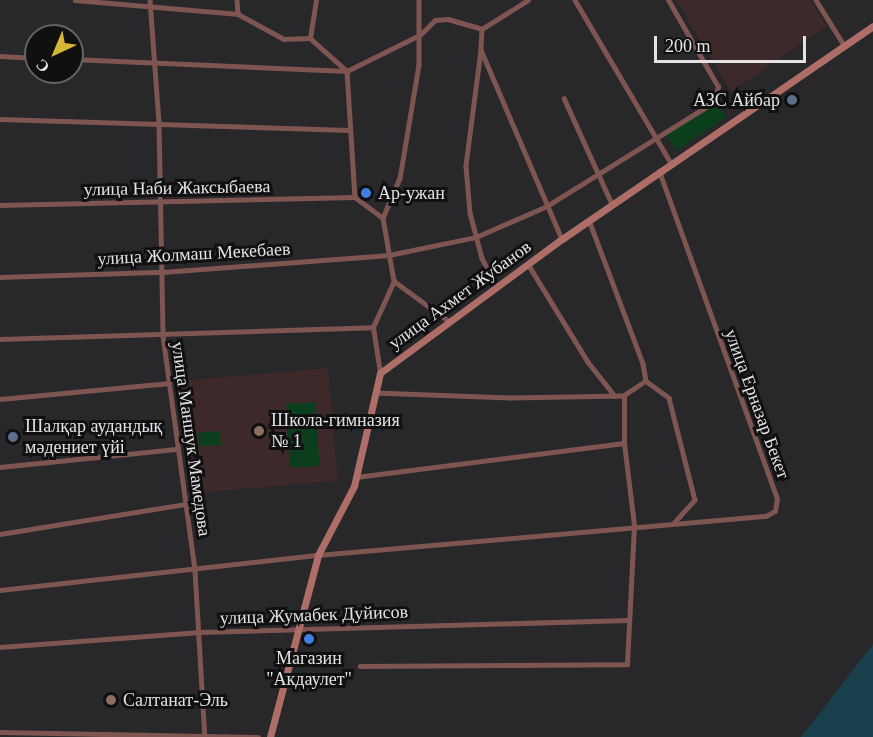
<!DOCTYPE html>
<html>
<head>
<meta charset="utf-8">
<style>
	body { margin:0 }
	#map { position:relative; width:873px; height:737px; overflow:hidden; background:#28272a; font-family:Georgia,serif }
	div>[style] { position:absolute }
	[style*='--x'] { left:calc(var(--x)*1px); top:calc(var(--y)*1px); width:calc(var(--w)*1px); rotate:calc(var(--a)*1deg) }
	.education>* { inset:0; background:#3d2929; transform-origin:0 0 }
	.green>* { inset:0; background:#0b3e1d; transform-origin:0 0 }
	.water>* { inset:0; background:#193f4d }
	.minor>* { height:4.5px; margin:-2.25px; padding:0 2.25px; transform-origin:2.25px; border-radius:2.25px; background:#7e5551 }
	.secondary>* { height:7px; margin:-3.5px; padding:0 3.5px; transform-origin:3.5px; border-radius:3.5px; background:#ae6e68 }
	.dots>* { width:16px; height:16px; translate:-50% -50%; box-sizing:border-box; border:3px solid #101011; border-radius:50% }
	span { translate:-50% -50%; white-space:nowrap; text-align:center; line-height:1.15; -webkit-text-stroke:6px #101011; paint-order:stroke }
	.poi-label { font-size:18px; color:#e3e2e4 }
	.right { translate:-100% -50%; text-align:right }
	.left { translate:0 -50%; text-align:left }
	.street-label { font-size:18px; color:#e3e2e4 }
	.north { position:absolute; left:24px; top:24px; width:60px; height:60px; box-sizing:border-box; background:#101011; border:2px solid #646465; border-radius:50%; rotate:224deg; font-size:16px; font-weight:700; line-height:24px; text-align:center; color:#e3e2e4 }
	.north::after { content:''; display:block; margin:auto; width:21px; height:27px; background:#d5b535; clip-path:polygon(50% 0,100% 100%,50% 72%,0 100%) }
	.scale { position:absolute; left:654px; top:36px; width:152px; height:27px; box-sizing:border-box; border:3px solid #e3e2e4; border-top:0; padding-left:8px; font-size:18px; line-height:21px; white-space:nowrap; color:#e3e2e4; -webkit-text-stroke:4px #101011; paint-order:stroke }
</style>
</head>
<body>
<div id="map">
	<div class="education">
		<i style="clip-path:polygon(676px 0,810px 0,827px 26px,731px 92px)"></i>
		<i style="left:328px;top:368px;width:113px;height:147px;rotate:85deg"></i>
	</div>
	<div class="green">
		<i style="left:716px;top:102px;width:18px;height:60px;rotate:56deg"></i>
		<i style="left:315px;top:402px;width:64px;height:29px;rotate:86deg"></i>
		<i style="left:220px;top:431px;width:14px;height:22px;rotate:86deg"></i>
	</div>
	<div class="water">
		<i style="clip-path:polygon(873px 644px,873px 737px,801px 737px)"></i>
	</div>
	<div class="minor">
		<i style="--x:75;--y:0;--w:164;--a:4.9"></i>
		<i style="--x:150;--y:0;--w:123;--a:85.8"></i>
		<i style="--x:159;--y:123;--w:213;--a:88.9"></i>
		<i style="--x:163;--y:336;--w:237;--a:82.2"></i>
		<i style="--x:195;--y:571;--w:166;--a:86.6"></i>
		<i style="--x:237;--y:0;--w:14;--a:86"></i>
		<i style="--x:238;--y:14;--w:52;--a:28.5"></i>
		<i style="--x:284;--y:39;--w:26;--a:-2"></i>
		<i style="--x:310;--y:38;--w:50;--a:41.7"></i>
		<i style="--x:347;--y:71;--w:126;--a:86.4"></i>
		<i style="--x:355;--y:197;--w:35;--a:37"></i>
		<i style="--x:419;--y:0;--w:65;--a:90"></i>
		<i style="--x:419;--y:65;--w:115;--a:99.5"></i>
		<i style="--x:400;--y:178;--w:43;--a:113"></i>
		<i style="--x:383;--y:218;--w:64;--a:80.1"></i>
		<i style="--x:394;--y:281;--w:69;--a:36.2"></i>
		<i style="--x:575;--y:0;--w:189;--a:59.5"></i>
		<i style="--x:816;--y:0;--w:53;--a:58.1"></i>
		<i style="--x:482;--y:29;--w:21;--a:93"></i>
		<i style="--x:481;--y:50;--w:206;--a:66.8"></i>
		<i style="--x:310;--y:38;--w:38;--a:-81"></i>
		<i style="--x:481;--y:50;--w:117;--a:97.4"></i>
		<i style="--x:466;--y:166;--w:47;--a:85.1"></i>
		<i style="--x:470;--y:213;--w:47;--a:75.1"></i>
		<i style="--x:482;--y:258;--w:33;--a:63"></i>
		<i style="--x:0;--y:56;--w:36;--a:3"></i>
		<i style="--x:72;--y:59;--w:275;--a:2.5"></i>
		<i style="--x:347;--y:71;--w:81;--a:-26.3"></i>
		<i style="--x:420;--y:35;--w:21;--a:-45"></i>
		<i style="--x:435;--y:20;--w:13;--a:-4"></i>
		<i style="--x:448;--y:19;--w:35;--a:16"></i>
		<i style="--x:482;--y:29;--w:54;--a:-32.2"></i>
		<i style="--x:564;--y:98;--w:116;--a:65.6"></i>
		<i style="--x:0;--y:119;--w:348;--a:1.8"></i>
		<i style="--x:0;--y:205;--w:355;--a:-1.3"></i>
		<i style="--x:589;--y:220;--w:154;--a:69.4"></i>
		<i style="--x:643;--y:364;--w:17;--a:80"></i>
		<i style="--x:646;--y:381;--w:27;--a:146"></i>
		<i style="--x:528;--y:264;--w:115;--a:58.5"></i>
		<i style="--x:588;--y:362;--w:43;--a:51.5"></i>
		<i style="--x:0;--y:277;--w:163;--a:-1.8"></i>
		<i style="--x:163;--y:272;--w:227;--a:-4.3"></i>
		<i style="--x:389;--y:255;--w:89;--a:-11.7"></i>
		<i style="--x:476;--y:237;--w:77;--a:-23.6"></i>
		<i style="--x:547;--y:206;--w:197;--a:-31.9"></i>
		<i style="--x:714;--y:102;--w:16;--a:-75"></i>
		<i style="--x:718;--y:87;--w:100;--a:-119.9"></i>
		<i style="--x:0;--y:339;--w:373;--a:-1.8"></i>
		<i style="--x:380;--y:373;--w:47;--a:-98.7"></i>
		<i style="--x:373;--y:327;--w:51;--a:-65.5"></i>
		<i style="--x:646;--y:381;--w:29;--a:36"></i>
		<i style="--x:669;--y:398;--w:105;--a:75.7"></i>
		<i style="--x:695;--y:500;--w:30;--a:132"></i>
		<i style="--x:0;--y:399;--w:170;--a:-5.4"></i>
		<i style="--x:0;--y:467;--w:179;--a:-5.8"></i>
		<i style="--x:356;--y:477;--w:270;--a:-7.2"></i>
		<i style="--x:0;--y:534;--w:188;--a:-9.2"></i>
		<i style="--x:0;--y:590;--w:320;--a:-6.3"></i>
		<i style="--x:318;--y:555;--w:450;--a:-5"></i>
		<i style="--x:766;--y:516;--w:10;--a:-29"></i>
		<i style="--x:775;--y:511;--w:12;--a:-81"></i>
		<i style="--x:777;--y:499;--w:348;--a:-109.8"></i>
		<i style="--x:0;--y:647;--w:200;--a:-4.3"></i>
		<i style="--x:199;--y:632;--w:430;--a:-1.6"></i>
		<i style="--x:360;--y:666;--w:267;--a:-0.4"></i>
		<i style="--x:627;--y:664;--w:139;--a:-87.1"></i>
		<i style="--x:634;--y:525;--w:83;--a:-97"></i>
		<i style="--x:624;--y:443;--w:47;--a:-90"></i>
		<i style="--x:624;--y:396;--w:113;--a:179"></i>
		<i style="--x:511;--y:398;--w:136;--a:-177.9"></i>
		<i style="--x:0;--y:732;--w:258;--a:1.1"></i>
	</div>
	<div class="secondary">
		<i style="--x:270;--y:737;--w:188;--a:-75.2"></i>
		<i style="--x:318;--y:555;--w:78;--a:-62.4"></i>
		<i style="--x:354;--y:486;--w:116;--a:-77"></i>
		<i style="--x:380;--y:373;--w:226;--a:-36.4"></i>
		<i style="--x:562;--y:239;--w:377;--a:-34.4"></i>
	</div>
	<div class="dots">
		<i style="left:792px;top:100px;background:#5c6f8a"></i>
		<i style="left:366px;top:193px;background:#3f7fe0"></i>
		<i style="left:259px;top:431px;background:#8d6e63"></i>
		<i style="left:13px;top:437px;background:#5c6f8a"></i>
		<i style="left:309px;top:639px;background:#3f7fe0"></i>
		<i style="left:111px;top:700px;background:#8d6e63"></i>
	</div>
	<div class="poi-label">
		<span class="right" style="left:780px;top:100px">АЗС Айбар</span>
		<span class="left" style="left:378px;top:193px">Ар-ужан</span>
		<span class="left" style="left:271px;top:431px">Школа-гимназия<br>№ 1</span>
		<span class="left" style="left:25px;top:437px">Шалқар аудандық<br>мәдениет үйі</span>
		<span style="left:309px;top:669px">Магазин<br>"Акдаулет"</span>
		<span class="left" style="left:123px;top:700px">Салтанат-Эль</span>
	</div>
	<div class="street-label">
		<span style="left:177px;top:188px;rotate:-1deg">улица Наби Жаксыбаева</span>
		<span style="left:194px;top:254px;rotate:-3deg">улица Жолмаш Мекебаев</span>
		<span style="left:460px;top:295px;rotate:-36deg">улица Ахмет Жубанов</span>
		<span style="left:757px;top:404px;rotate:70deg">улица Ерназар Бекет</span>
		<span style="left:191px;top:439px;rotate:82deg">улица Маншук Мамедова</span>
		<span style="left:314px;top:615px;rotate:-2deg">улица Жумабек Дуйисов</span>
	</div>
	<div class="north">С</div>
	<div class="scale">200 m</div>
</div>
</body>
</html>
